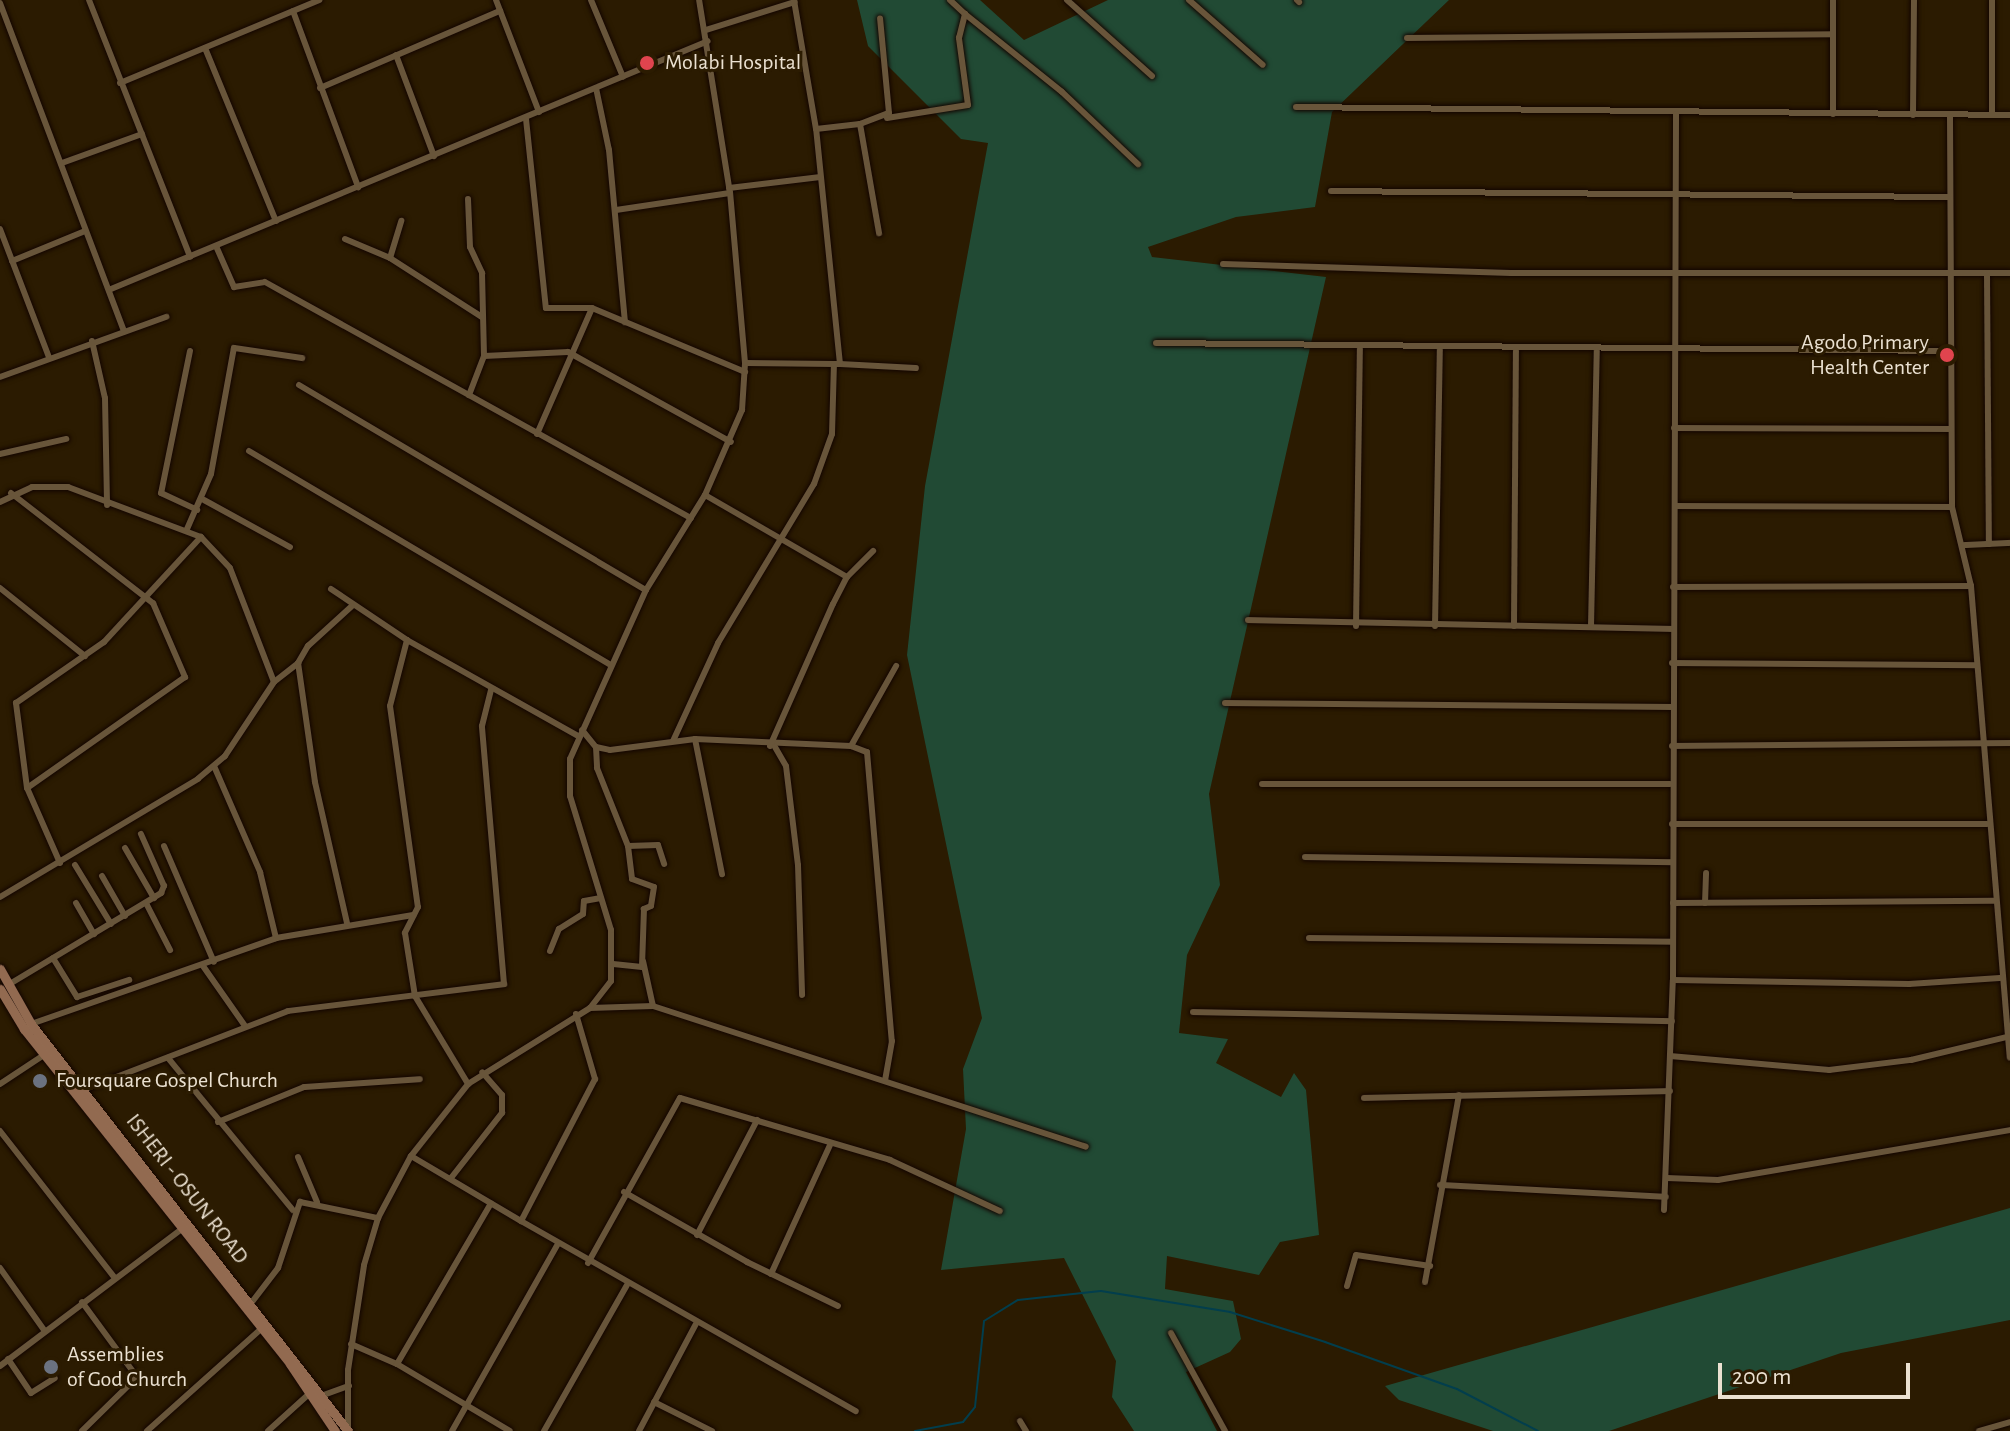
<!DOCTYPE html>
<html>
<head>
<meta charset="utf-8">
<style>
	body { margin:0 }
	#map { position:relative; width:2010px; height:1431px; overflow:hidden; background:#2b1b01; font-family:"Alegreya Sans",sans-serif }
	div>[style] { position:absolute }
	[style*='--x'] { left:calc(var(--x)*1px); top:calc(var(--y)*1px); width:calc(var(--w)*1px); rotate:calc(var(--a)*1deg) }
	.green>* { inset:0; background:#214a34 }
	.stream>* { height:2px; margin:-1px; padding:0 1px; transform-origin:1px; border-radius:1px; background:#023e4d }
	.roads { filter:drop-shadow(0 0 2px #130500) drop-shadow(0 0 2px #130500) }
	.minor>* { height:6px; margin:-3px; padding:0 3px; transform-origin:3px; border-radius:3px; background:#68553a }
	.secondary>* { height:9px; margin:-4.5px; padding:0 4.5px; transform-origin:4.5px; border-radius:4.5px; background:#926a50 }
	.dots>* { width:22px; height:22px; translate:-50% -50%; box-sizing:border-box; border:4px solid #2b1b01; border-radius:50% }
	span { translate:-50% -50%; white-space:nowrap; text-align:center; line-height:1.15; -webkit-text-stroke:6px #2b1b01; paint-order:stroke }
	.poi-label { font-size:22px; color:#ebe1d1 }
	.left { translate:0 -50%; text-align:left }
	.right { translate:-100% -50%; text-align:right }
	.street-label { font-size:22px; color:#ebe1d1 }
	.scale { position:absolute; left:1718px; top:1363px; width:192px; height:36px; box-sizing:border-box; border:4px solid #ebe1d1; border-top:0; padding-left:10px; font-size:24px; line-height:28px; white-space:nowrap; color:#ebe1d1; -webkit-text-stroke:6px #2b1b01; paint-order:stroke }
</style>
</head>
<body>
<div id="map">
	<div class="green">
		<i style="clip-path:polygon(857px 0,980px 0,1024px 40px,1108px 0,1449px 0,1332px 112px,1315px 207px,1236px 217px,1148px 247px,1152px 257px,1326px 277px,1209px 794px,1220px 885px,1187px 955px,1179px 1033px,1228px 1039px,1216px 1063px,1281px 1097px,1294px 1073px,1306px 1090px,1319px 1235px,1280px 1242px,1259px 1275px,1167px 1256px,1165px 1289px,1233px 1301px,1241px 1339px,1230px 1352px,1186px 1372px,1217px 1431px,1134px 1431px,1112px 1397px,1116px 1361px,1064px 1258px,941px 1270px,966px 1129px,963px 1069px,982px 1018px,907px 655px,925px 486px,988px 143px,961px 139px,868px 46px)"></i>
		<i style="clip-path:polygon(2010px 1208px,2010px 1320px,1841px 1353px,1609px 1431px,1493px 1431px,1399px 1400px,1385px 1386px)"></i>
	</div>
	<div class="stream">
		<i style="--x:915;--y:1431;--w:49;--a:-10.6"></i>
		<i style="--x:963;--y:1422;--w:19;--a:-51"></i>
		<i style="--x:975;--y:1407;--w:86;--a:-84"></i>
		<i style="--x:984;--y:1321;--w:40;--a:-32"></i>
		<i style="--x:1018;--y:1300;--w:83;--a:-6.2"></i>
		<i style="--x:1101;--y:1291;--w:131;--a:9.2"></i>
		<i style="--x:1230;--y:1312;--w:100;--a:17.5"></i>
		<i style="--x:1325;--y:1342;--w:140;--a:19.6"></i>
		<i style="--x:1457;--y:1389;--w:91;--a:27.4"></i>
	</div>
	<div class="roads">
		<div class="minor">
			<i style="--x:89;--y:0;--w:276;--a:68.5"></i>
			<i style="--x:496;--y:0;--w:120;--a:69"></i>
			<i style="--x:591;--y:0;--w:83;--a:67.4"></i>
			<i style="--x:950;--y:0;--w:21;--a:43"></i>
			<i style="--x:1067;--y:0;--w:114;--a:41.8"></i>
			<i style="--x:1189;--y:0;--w:98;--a:41.3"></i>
			<i style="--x:1297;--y:0;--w:3;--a:45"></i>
			<i style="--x:0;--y:3;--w:351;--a:69.3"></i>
			<i style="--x:293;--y:11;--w:188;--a:69.7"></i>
			<i style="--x:706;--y:30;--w:93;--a:-17.5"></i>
			<i style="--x:1407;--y:38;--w:425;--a:-0.5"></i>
			<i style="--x:205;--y:48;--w:187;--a:67.7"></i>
			<i style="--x:396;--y:55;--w:108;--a:69.4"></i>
			<i style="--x:120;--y:83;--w:216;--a:-22.6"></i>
			<i style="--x:320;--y:88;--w:196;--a:-23.2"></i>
			<i style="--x:596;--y:88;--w:63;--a:78.2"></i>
			<i style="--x:609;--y:150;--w:173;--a:84.7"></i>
			<i style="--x:1296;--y:107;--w:714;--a:0.64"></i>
			<i style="--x:1833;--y:114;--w:114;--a:-90"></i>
			<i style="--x:1913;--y:115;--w:115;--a:-89.5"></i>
			<i style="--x:1992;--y:115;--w:115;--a:-90"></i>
			<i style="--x:1950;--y:117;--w:390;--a:89.7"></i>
			<i style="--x:1952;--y:507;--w:81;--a:76.5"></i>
			<i style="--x:1971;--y:586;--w:473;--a:85.3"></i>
			<i style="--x:887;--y:118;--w:82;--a:-9.1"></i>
			<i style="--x:968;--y:105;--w:68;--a:-97.7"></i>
			<i style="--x:959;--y:38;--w:25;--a:-76"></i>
			<i style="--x:965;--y:14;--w:124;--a:38.8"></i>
			<i style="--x:1062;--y:92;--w:105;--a:43.5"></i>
			<i style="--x:526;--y:119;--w:190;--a:84"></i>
			<i style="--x:546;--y:308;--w:46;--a:0"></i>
			<i style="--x:592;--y:308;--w:166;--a:22.7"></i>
			<i style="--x:860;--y:124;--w:31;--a:-21"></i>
			<i style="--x:889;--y:113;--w:95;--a:-95.4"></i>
			<i style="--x:816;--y:129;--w:44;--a:-6.5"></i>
			<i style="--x:860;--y:124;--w:111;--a:80.1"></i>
			<i style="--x:62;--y:163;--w:85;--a:-19.9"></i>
			<i style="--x:729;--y:188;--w:92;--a:-6.9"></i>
			<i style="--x:1331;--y:191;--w:619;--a:0.56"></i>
			<i style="--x:468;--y:199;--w:48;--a:87.6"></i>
			<i style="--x:470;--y:247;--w:29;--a:65"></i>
			<i style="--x:482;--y:273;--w:83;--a:88.6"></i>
			<i style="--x:484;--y:356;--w:42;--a:111"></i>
			<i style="--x:616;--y:210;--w:115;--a:-8.5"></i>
			<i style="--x:0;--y:229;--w:137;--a:69.1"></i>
			<i style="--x:345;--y:239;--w:49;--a:22.9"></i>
			<i style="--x:390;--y:258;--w:109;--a:32.7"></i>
			<i style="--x:216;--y:246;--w:45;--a:66.3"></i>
			<i style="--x:234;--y:287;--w:31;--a:-9"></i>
			<i style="--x:265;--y:282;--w:487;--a:29"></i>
			<i style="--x:390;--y:258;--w:39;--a:-73"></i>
			<i style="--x:12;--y:261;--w:79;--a:-22.3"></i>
			<i style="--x:1223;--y:264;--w:288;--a:1.8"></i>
			<i style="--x:1511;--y:273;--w:499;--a:0"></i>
			<i style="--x:1987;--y:274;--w:270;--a:89.6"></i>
			<i style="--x:111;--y:289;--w:646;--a:-22.56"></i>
			<i style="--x:92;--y:341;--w:58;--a:77.2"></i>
			<i style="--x:105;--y:398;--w:107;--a:88.9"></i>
			<i style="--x:1156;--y:343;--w:796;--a:0.58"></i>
			<i style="--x:190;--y:351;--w:145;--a:101.5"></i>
			<i style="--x:161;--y:493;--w:40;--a:25"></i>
			<i style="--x:484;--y:356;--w:84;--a:-2.7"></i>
			<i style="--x:568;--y:352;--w:186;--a:28.9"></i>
			<i style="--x:745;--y:363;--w:89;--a:0.6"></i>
			<i style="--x:840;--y:364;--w:76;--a:3"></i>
			<i style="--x:0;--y:377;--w:177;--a:-19.9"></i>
			<i style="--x:299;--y:385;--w:403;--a:30.6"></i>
			<i style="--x:1674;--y:428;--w:276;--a:0.2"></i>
			<i style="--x:537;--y:434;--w:137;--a:-66.4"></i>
			<i style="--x:249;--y:451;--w:421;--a:30.6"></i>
			<i style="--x:0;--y:454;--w:68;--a:-12.8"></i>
			<i style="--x:11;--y:493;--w:180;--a:37.8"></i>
			<i style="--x:153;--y:603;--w:81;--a:66.6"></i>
			<i style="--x:185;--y:677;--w:193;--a:144.9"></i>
			<i style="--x:705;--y:495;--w:164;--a:30"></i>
			<i style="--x:204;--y:500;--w:98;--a:28.7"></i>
			<i style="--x:0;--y:502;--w:35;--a:-25"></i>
			<i style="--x:32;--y:487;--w:36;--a:0"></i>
			<i style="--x:68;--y:487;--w:142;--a:20.6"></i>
			<i style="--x:201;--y:537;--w:42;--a:46.9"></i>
			<i style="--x:230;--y:568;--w:122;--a:68.9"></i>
			<i style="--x:274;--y:682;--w:89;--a:123.5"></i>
			<i style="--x:225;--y:756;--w:35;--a:140"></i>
			<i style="--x:198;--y:779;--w:230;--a:149.2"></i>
			<i style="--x:1675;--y:506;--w:277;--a:0.2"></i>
			<i style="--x:187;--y:529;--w:60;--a:-66.4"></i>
			<i style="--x:211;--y:474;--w:128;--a:-79.7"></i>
			<i style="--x:234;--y:348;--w:69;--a:8.4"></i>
			<i style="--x:1964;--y:545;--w:46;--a:-2.5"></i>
			<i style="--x:1673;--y:587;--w:298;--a:-0.2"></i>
			<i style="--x:0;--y:588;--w:109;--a:38.7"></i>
			<i style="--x:331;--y:589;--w:92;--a:33.9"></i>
			<i style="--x:407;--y:640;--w:196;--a:29.3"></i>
			<i style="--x:1248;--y:620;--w:424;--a:1.2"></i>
			<i style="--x:1356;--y:626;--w:277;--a:-89.2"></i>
			<i style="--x:1435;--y:626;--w:276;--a:-89"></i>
			<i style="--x:1514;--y:626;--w:275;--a:-89.6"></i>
			<i style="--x:1591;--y:626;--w:275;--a:-88.8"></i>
			<i style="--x:407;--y:640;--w:68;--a:104.4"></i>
			<i style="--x:390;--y:706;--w:203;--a:82.1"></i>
			<i style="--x:418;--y:907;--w:29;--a:117"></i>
			<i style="--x:405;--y:933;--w:64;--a:81"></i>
			<i style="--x:415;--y:996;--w:103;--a:58.9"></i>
			<i style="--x:1672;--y:663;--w:305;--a:0.4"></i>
			<i style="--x:274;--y:682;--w:31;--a:-38"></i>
			<i style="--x:1225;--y:703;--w:446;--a:0.5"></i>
			<i style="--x:582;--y:730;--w:22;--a:51"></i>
			<i style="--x:596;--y:747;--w:14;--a:12"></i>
			<i style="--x:610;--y:750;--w:86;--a:-7.4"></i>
			<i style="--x:695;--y:739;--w:156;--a:2.6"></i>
			<i style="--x:851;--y:746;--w:17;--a:21"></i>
			<i style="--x:867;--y:752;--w:290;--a:85.1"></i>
			<i style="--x:892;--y:1041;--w:40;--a:100"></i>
			<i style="--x:695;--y:739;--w:138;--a:78.7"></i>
			<i style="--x:673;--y:741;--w:108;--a:-65.3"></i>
			<i style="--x:718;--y:643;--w:186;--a:-58.9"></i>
			<i style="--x:814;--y:484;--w:53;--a:-70.2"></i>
			<i style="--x:832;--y:434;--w:70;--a:-88.4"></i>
			<i style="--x:834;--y:364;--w:6;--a:0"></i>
			<i style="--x:840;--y:364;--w:236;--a:-95.8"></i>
			<i style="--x:816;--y:129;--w:131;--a:-99.7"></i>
			<i style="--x:770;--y:746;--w:155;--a:-66.1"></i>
			<i style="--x:833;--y:604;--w:30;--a:-63"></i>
			<i style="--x:847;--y:577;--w:37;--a:-45"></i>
			<i style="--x:851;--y:746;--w:92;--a:-60.6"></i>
			<i style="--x:1672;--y:746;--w:338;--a:-0.5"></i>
			<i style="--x:596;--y:747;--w:21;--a:87"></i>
			<i style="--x:597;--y:768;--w:84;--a:68.3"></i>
			<i style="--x:628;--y:846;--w:33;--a:83"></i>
			<i style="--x:632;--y:879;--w:23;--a:20"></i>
			<i style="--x:654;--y:887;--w:19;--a:99"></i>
			<i style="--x:651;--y:906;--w:8;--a:157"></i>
			<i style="--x:644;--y:909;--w:58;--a:92"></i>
			<i style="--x:642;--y:967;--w:29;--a:-174"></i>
			<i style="--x:775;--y:747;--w:22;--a:60"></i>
			<i style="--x:786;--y:766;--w:100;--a:83.1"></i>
			<i style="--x:798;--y:865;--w:130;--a:88.2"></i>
			<i style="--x:214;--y:766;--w:116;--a:66.5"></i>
			<i style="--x:260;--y:872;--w:68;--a:76.4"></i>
			<i style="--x:1262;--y:784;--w:408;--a:0"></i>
			<i style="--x:1672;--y:824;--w:315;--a:0"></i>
			<i style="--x:164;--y:846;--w:126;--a:66.7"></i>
			<i style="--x:628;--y:846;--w:30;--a:-2"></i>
			<i style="--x:658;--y:845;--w:20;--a:72"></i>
			<i style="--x:125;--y:848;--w:58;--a:59.9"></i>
			<i style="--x:1305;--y:857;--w:366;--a:0.8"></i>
			<i style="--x:60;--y:863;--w:82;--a:-113.7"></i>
			<i style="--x:27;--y:788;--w:86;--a:-97.4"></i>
			<i style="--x:16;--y:703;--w:107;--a:-34.7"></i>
			<i style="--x:104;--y:642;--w:143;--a:-47.3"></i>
			<i style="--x:75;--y:865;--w:69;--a:58.6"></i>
			<i style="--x:102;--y:876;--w:46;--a:60.1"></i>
			<i style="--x:76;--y:903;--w:36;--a:60"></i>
			<i style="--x:146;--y:903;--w:53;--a:62.9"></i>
			<i style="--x:1673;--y:903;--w:321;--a:-0.4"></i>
			<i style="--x:1705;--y:903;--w:30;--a:-88"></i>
			<i style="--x:347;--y:923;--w:145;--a:-102.8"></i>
			<i style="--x:315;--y:782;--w:120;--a:-98.1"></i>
			<i style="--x:298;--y:663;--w:20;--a:-60"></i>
			<i style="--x:308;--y:646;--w:59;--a:-42.3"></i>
			<i style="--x:1309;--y:938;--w:363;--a:0.6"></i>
			<i style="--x:550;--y:951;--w:24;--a:-68"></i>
			<i style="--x:559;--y:929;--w:28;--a:-32"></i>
			<i style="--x:583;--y:914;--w:13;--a:-86"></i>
			<i style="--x:584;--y:901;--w:17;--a:-10"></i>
			<i style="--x:53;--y:958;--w:46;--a:58.4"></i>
			<i style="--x:77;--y:997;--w:55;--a:-18.1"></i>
			<i style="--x:643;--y:961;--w:46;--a:77.5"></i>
			<i style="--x:203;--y:966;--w:73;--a:55"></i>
			<i style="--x:1673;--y:980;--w:236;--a:1"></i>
			<i style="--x:1909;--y:984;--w:91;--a:-3.8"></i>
			<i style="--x:8;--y:985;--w:179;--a:-31"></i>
			<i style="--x:161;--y:893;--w:8;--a:-67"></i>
			<i style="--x:164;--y:886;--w:57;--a:-113.9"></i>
			<i style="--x:590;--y:1008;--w:63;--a:-1.8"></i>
			<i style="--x:653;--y:1006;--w:455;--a:18"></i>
			<i style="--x:1193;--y:1012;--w:479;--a:1.1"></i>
			<i style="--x:576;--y:1014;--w:68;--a:73.7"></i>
			<i style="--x:595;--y:1079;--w:160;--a:117.5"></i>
			<i style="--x:521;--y:1221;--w:385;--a:29.6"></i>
			<i style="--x:31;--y:1024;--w:260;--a:-19.3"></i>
			<i style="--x:276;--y:938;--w:139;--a:-9.5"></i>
			<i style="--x:1670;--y:1056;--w:160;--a:5"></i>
			<i style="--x:1829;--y:1070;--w:83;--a:-7"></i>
			<i style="--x:1911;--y:1060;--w:99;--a:-13.5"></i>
			<i style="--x:168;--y:1058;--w:197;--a:50.6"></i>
			<i style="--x:0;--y:1084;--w:53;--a:-33.4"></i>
			<i style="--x:85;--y:1089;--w:217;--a:-21"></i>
			<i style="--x:288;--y:1011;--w:218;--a:-7.1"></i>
			<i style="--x:504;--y:984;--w:259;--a:-94.9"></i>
			<i style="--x:482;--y:726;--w:38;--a:-76"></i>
			<i style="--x:1364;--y:1098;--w:306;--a:-1.3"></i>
			<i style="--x:218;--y:1122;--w:93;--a:-22.1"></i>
			<i style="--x:304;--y:1087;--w:116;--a:-3.9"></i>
			<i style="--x:0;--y:1131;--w:187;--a:52"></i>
			<i style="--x:411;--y:1156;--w:128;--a:30.6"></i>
			<i style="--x:298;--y:1157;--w:49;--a:67.1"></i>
			<i style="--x:451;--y:1178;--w:83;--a:-51.9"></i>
			<i style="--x:502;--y:1113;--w:18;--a:-90"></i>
			<i style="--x:502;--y:1095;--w:30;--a:-131"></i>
			<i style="--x:1667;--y:1178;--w:51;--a:2.2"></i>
			<i style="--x:1718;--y:1180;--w:296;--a:-9.7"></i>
			<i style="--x:1440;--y:1185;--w:226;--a:3"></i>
			<i style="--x:624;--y:1192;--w:142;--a:29.6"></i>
			<i style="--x:747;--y:1262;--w:101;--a:25.8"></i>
			<i style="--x:1664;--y:1210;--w:230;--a:-87.8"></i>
			<i style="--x:1673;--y:980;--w:866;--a:-89.8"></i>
			<i style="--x:697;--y:1235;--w:130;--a:-62.4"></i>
			<i style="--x:588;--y:1263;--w:189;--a:-60.9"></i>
			<i style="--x:680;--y:1098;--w:219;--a:16.4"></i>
			<i style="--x:890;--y:1160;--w:121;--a:24.9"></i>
			<i style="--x:0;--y:1268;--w:76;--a:54.6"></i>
			<i style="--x:771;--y:1274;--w:144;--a:-65.4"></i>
			<i style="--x:1425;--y:1282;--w:190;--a:-79.7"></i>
			<i style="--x:1347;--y:1286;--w:32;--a:-74"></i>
			<i style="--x:1356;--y:1255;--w:75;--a:8.5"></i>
			<i style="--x:252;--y:1302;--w:43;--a:-52.6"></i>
			<i style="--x:278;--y:1268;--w:70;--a:-71.6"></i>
			<i style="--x:300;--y:1202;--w:80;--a:11.6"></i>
			<i style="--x:1171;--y:1333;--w:112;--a:61.1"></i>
			<i style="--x:351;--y:1344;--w:50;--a:23.5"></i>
			<i style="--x:397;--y:1364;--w:131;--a:30.7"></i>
			<i style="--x:8;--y:1359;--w:41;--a:55.9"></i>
			<i style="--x:31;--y:1393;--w:28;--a:-32"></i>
			<i style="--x:397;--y:1364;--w:186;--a:-59.7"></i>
			<i style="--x:0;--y:1366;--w:229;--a:-37"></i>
			<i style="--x:318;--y:1397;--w:33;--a:-20"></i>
			<i style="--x:654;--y:1402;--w:65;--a:26.6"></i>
			<i style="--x:1020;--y:1421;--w:12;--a:59"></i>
			<i style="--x:82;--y:1431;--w:77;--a:-44.5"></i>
			<i style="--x:137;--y:1377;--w:93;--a:-126.3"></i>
			<i style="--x:147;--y:1431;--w:154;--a:-41.8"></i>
			<i style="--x:268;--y:1431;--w:57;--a:-42.1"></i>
			<i style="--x:348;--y:1431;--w:61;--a:-90"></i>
			<i style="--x:348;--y:1370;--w:106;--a:-81.3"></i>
			<i style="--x:364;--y:1265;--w:49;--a:-73.4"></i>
			<i style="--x:378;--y:1218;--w:70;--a:-62"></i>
			<i style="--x:411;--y:1156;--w:92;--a:-51.6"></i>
			<i style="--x:468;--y:1084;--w:144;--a:-31.9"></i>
			<i style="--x:590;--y:1008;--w:34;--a:-52"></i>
			<i style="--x:611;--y:981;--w:51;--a:-90"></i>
			<i style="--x:611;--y:930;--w:140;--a:-107"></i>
			<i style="--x:570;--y:796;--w:37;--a:-90"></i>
			<i style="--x:570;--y:759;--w:185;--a:-65.8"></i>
			<i style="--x:646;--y:590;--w:112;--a:-58.2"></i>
			<i style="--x:705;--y:495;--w:93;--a:-66.5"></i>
			<i style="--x:742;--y:410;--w:47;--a:-86.3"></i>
			<i style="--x:745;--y:363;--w:171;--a:-95"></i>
			<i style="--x:730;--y:193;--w:195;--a:-99.1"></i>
			<i style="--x:452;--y:1431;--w:215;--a:-60.5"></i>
			<i style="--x:544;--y:1431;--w:168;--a:-60.4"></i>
			<i style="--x:639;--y:1431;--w:121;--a:-62"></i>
			<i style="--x:1979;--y:1431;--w:32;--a:-16"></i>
		</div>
		<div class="secondary">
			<i style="--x:0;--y:969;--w:63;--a:60.6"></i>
			<i style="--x:31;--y:1024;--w:516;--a:52.09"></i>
			<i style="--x:0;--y:989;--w:47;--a:59"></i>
			<i style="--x:24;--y:1029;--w:428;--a:51.5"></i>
			<i style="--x:290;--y:1364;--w:81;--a:56.1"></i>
		</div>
	</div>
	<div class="dots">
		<i style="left:647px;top:63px;background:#e0444e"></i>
		<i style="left:1947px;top:355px;background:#e0444e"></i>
		<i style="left:40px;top:1081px;background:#6b7280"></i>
		<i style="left:51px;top:1367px;background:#6b7280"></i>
	</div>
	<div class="poi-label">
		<span class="left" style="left:665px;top:63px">Molabi Hospital</span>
		<span class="right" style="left:1929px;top:355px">Agodo Primary<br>Health Center</span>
		<span class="left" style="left:56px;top:1081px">Foursquare Gospel Church</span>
		<span class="left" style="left:67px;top:1367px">Assemblies<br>of God Church</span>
	</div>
	<div class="street-label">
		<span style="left:187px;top:1189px;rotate:52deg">ISHERI - OSUN ROAD</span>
	</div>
	<div class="scale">200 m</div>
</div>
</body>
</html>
